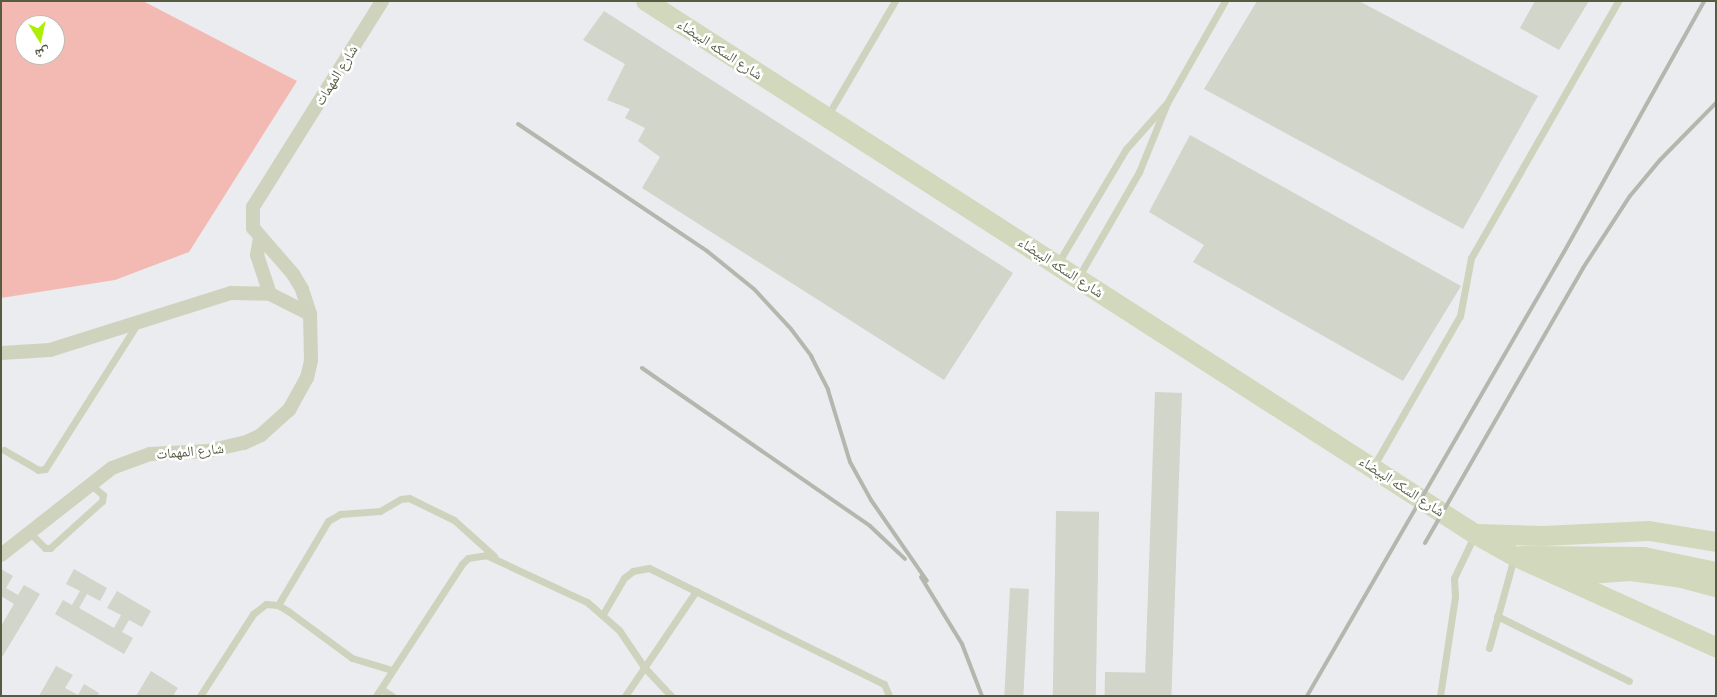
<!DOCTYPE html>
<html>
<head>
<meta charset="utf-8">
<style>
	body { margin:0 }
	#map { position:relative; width:1717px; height:697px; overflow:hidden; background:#ebecef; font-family:Mulish,"Noto Naskh Arabic",sans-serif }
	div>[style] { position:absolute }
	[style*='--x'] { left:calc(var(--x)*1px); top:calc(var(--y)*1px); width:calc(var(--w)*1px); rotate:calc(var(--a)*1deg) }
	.green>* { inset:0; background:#f3bab3 }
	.building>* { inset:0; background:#d1d5ca; transform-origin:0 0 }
	.lane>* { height:7px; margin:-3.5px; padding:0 3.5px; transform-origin:3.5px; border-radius:3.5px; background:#cfd3bd }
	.street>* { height:14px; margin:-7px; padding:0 7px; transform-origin:7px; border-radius:7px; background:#cfd3bd }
	.secondary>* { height:20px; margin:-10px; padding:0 10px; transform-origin:10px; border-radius:10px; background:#d1d8bc }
	.rail>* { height:4px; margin:-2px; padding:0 2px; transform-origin:2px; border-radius:2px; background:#b4b7ad }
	span { translate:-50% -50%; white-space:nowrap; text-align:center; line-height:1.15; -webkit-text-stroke:5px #fff; paint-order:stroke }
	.street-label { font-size:14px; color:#565b42 }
	.frame { position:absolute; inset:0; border:2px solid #565b42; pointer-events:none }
	.north { position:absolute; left:15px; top:15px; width:50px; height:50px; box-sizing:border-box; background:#fff; border:1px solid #bbbdb3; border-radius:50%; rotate:170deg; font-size:14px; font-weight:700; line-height:20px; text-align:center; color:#565b42 }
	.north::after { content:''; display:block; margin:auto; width:18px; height:22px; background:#acee06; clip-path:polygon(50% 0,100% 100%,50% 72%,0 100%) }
</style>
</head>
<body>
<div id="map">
	<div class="green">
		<i style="clip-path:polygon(evenodd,1px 1px,143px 1px,297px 81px,189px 252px,115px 280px,1px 298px,1px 1px,25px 25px,55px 25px,55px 55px,25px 55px,25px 25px)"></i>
	</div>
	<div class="building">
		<i style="clip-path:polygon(1257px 1px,1359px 1px,1538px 96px,1463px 229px,1204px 89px)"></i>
		<i style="clip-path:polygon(1535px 1px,1589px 1px,1559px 50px,1520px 28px)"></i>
		<i style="clip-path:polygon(604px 11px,1013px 273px,944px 380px,642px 188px,660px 157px,638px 141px,645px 128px,625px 118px,630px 109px,607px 100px,625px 64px,583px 40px)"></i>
		<i style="clip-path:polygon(1190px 135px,1461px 286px,1403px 381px,1193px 262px,1204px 245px,1149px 212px)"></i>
		<i style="left:1155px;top:392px;width:27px;height:304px;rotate:2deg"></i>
		<i style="left:1056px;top:511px;width:43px;height:185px;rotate:1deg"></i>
		<i style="clip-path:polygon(1px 569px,13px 576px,6px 588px,18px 595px,24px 585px,40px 594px,1px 659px,1px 626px,14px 604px,1px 596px)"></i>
		<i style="clip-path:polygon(74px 569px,107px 588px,100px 601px,87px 594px,79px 608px,114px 628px,121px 615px,107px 608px,117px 591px,151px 611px,142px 627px,129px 620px,122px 632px,133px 638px,124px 654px,55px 614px,63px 600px,72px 605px,80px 591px,66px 584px)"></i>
		<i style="left:1010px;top:588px;width:19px;height:108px;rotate:3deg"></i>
		<i style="clip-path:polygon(56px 666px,73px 675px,65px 688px,78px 695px,84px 684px,99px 693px,98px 696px,39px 696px)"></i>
		<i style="clip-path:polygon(151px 671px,178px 688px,173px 696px,136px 696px)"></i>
		<i style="left:1105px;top:672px;width:42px;height:24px;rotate:1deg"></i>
	</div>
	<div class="lane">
		<i style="--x:828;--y:115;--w:132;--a:-59.6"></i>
		<i style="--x:1058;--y:263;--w:133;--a:-59.2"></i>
		<i style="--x:1126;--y:149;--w:59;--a:-48.4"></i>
		<i style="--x:1079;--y:276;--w:120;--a:-60"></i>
		<i style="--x:1139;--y:172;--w:74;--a:-67.9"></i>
		<i style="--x:1167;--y:103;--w:117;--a:-60.4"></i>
		<i style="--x:4;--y:450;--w:39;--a:30"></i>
		<i style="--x:38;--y:470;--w:7;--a:-8"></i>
		<i style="--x:45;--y:469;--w:172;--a:-57.6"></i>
		<i style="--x:1373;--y:467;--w:174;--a:-60.1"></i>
		<i style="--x:1460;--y:316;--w:59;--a:-79.3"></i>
		<i style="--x:1471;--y:258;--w:296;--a:-60.2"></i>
		<i style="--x:30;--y:533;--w:21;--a:45"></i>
		<i style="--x:45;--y:548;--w:5;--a:0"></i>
		<i style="--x:50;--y:548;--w:70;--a:-42.1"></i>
		<i style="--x:102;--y:501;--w:6;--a:-81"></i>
		<i style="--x:103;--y:495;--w:17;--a:-140"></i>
		<i style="--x:278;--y:605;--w:98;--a:-59.2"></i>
		<i style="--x:328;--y:521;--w:14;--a:-30"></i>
		<i style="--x:340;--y:514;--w:40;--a:-4.3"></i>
		<i style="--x:380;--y:511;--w:24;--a:-30"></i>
		<i style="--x:401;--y:499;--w:8;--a:-7"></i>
		<i style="--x:409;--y:498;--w:50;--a:26.1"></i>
		<i style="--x:454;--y:520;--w:54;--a:42"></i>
		<i style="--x:603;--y:614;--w:42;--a:-59.7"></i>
		<i style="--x:624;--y:578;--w:11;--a:-38"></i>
		<i style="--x:633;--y:571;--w:16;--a:-11"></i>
		<i style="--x:649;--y:568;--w:262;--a:26.3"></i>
		<i style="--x:884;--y:684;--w:13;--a:67"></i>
		<i style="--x:1497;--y:616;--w:147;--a:26.2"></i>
		<i style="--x:1489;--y:648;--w:94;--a:-74.6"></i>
		<i style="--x:381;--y:689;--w:13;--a:32"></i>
		<i style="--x:200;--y:696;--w:98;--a:-57.1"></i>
		<i style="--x:253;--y:614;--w:16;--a:-38"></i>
		<i style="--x:266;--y:604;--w:12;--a:5"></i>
		<i style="--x:278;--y:605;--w:12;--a:31"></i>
		<i style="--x:288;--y:611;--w:79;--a:36.3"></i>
		<i style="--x:352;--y:658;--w:42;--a:16.7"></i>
		<i style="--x:376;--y:696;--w:158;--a:-56.9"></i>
		<i style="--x:462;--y:564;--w:8;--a:-45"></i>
		<i style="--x:468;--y:558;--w:18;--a:-9"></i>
		<i style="--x:486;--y:555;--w:111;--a:25"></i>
		<i style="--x:587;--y:602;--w:43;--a:41.2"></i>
		<i style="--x:619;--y:630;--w:45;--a:56"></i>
		<i style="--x:644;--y:667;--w:40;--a:47"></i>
		<i style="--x:625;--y:696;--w:127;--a:-55.9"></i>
		<i style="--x:1440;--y:696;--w:100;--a:-81.4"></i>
		<i style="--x:1455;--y:597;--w:19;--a:-93"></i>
		<i style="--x:1454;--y:578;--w:49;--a:-64.5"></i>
	</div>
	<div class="street">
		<i style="--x:260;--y:238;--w:17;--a:100"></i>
		<i style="--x:257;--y:255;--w:41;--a:71.6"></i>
		<i style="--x:1;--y:353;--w:49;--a:-3.5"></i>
		<i style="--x:50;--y:350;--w:190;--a:-17.5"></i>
		<i style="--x:231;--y:293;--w:39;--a:1"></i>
		<i style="--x:270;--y:294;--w:45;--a:26.6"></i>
		<i style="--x:1;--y:555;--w:141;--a:-38.1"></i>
		<i style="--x:112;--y:468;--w:40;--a:-20.2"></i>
		<i style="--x:150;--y:454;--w:58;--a:-3"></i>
		<i style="--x:208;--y:451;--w:37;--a:-13"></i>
		<i style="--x:244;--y:443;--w:19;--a:-25"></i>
		<i style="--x:261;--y:435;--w:38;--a:-42"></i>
		<i style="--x:289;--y:410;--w:37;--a:-61"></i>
		<i style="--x:307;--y:378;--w:18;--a:-77"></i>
		<i style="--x:311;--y:360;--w:46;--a:-91.2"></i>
		<i style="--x:310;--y:314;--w:26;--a:-108"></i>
		<i style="--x:302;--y:289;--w:17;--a:-121"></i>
		<i style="--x:293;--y:274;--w:61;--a:-131"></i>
		<i style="--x:253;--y:228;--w:21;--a:-90"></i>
		<i style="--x:253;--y:207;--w:243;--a:-57.9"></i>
	</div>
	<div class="secondary">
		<i style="--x:646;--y:1;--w:986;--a:32.74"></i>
		<i style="--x:1475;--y:534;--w:45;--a:29.4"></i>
		<i style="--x:1514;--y:556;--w:222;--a:24.3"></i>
		<i style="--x:1477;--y:534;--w:66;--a:1.7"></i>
		<i style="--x:1543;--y:536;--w:106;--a:-2.7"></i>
		<i style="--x:1649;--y:531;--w:68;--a:9.3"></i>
		<i style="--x:1521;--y:556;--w:123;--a:0.5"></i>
		<i style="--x:1644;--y:557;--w:74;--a:11.8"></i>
		<i style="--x:1558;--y:576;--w:73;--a:-3.9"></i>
		<i style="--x:1631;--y:571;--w:51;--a:7.8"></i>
		<i style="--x:1682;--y:578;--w:35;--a:15"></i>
	</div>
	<div class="rail">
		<i style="--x:518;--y:124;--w:228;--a:33.9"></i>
		<i style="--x:707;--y:251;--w:60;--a:39"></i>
		<i style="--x:754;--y:289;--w:54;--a:47.2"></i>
		<i style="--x:791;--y:329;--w:34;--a:53"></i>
		<i style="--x:811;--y:356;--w:38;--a:63"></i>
		<i style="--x:828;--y:390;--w:75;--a:73"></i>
		<i style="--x:850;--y:462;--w:43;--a:61.1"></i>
		<i style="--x:871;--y:500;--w:98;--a:55.3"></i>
		<i style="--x:642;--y:368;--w:277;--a:34.7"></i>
		<i style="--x:870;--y:526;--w:48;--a:43.3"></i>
		<i style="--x:1425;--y:543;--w:317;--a:-60.1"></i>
		<i style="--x:1583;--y:268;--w:86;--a:-56.9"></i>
		<i style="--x:1630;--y:196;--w:47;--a:-50.2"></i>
		<i style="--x:1660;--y:160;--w:80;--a:-45.5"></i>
		<i style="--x:921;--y:577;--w:79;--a:58.5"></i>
		<i style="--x:962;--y:644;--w:56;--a:69"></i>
		<i style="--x:1307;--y:696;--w:513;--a:-59.94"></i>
		<i style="--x:1564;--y:252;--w:287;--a:-60.8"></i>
	</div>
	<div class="street-label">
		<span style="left:720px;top:49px;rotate:33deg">شارع السكه البيضاء</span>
		<span style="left:336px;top:75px;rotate:-58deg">شارع المهمات</span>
		<span style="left:1061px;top:267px;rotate:33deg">شارع السكه البيضاء</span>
		<span style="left:190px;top:451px;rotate:-5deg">شارع المهمات</span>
		<span style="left:1402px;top:486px;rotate:33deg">شارع السكه البيضاء</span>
	</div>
	<div class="frame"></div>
	<div class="north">ش</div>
</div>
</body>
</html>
